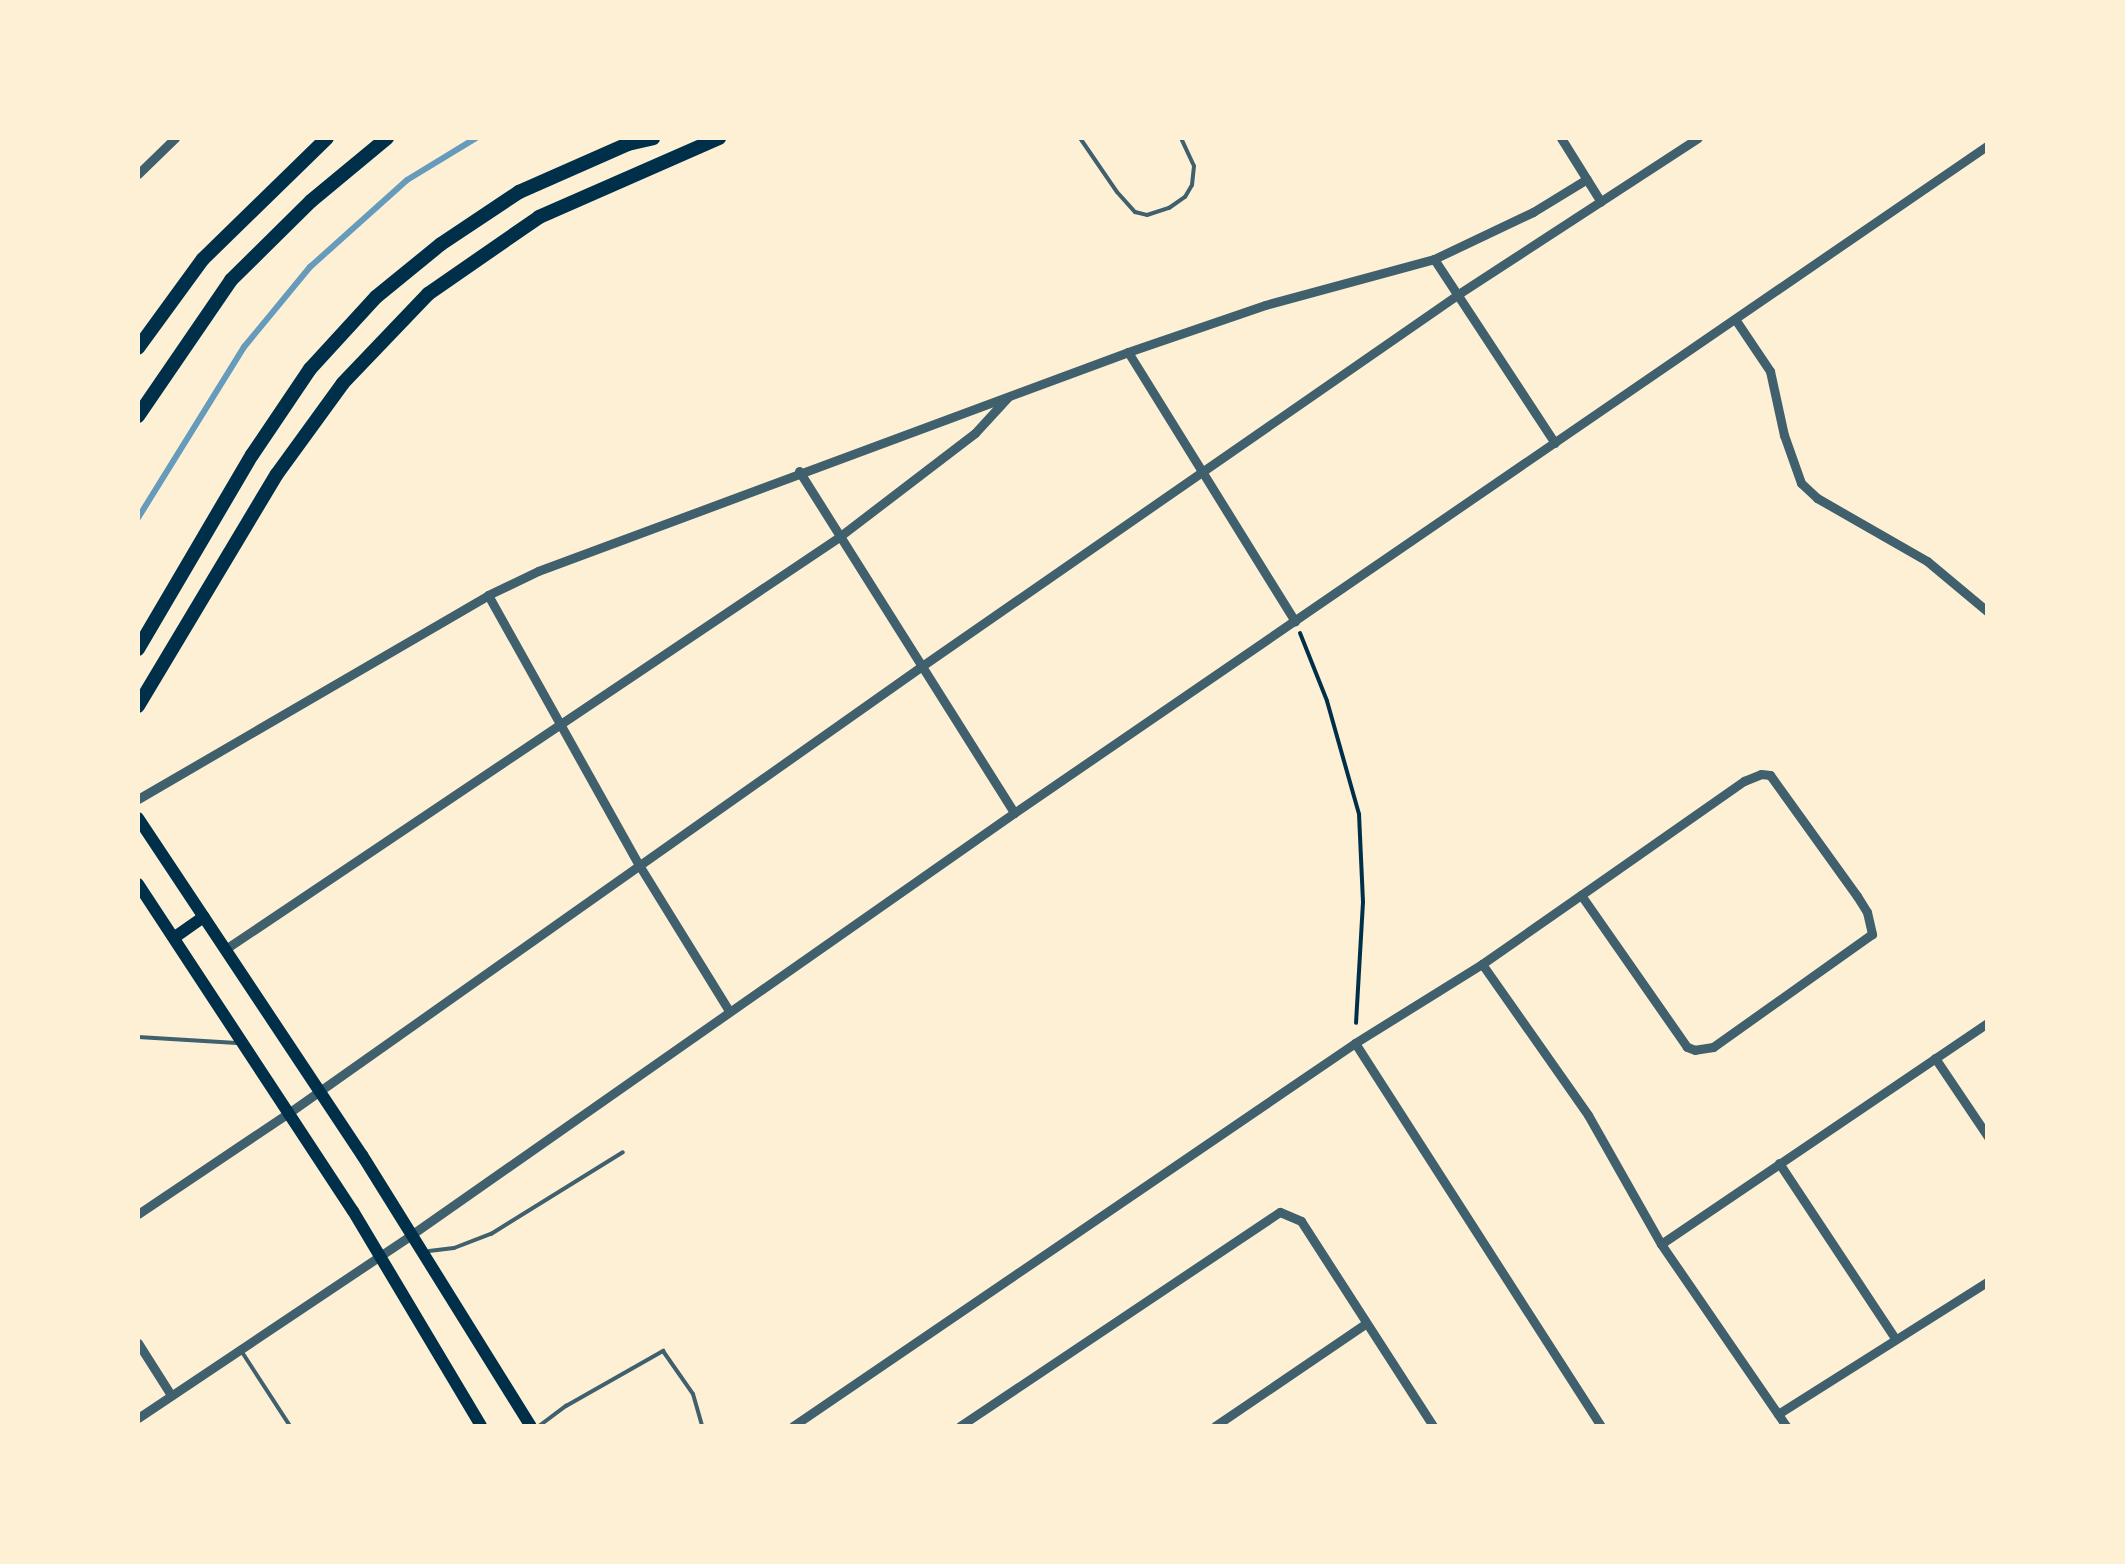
<!DOCTYPE html>
<html>
<head>
<meta charset="utf-8">
<style>
	body { margin:0 }
	#map { position:relative; width:2125px; height:1564px; overflow:hidden; background:#fdf0d5; font-family:"Exo 2",sans-serif }
	div>[style] { position:absolute }
	[style*='--x'] { left:calc(var(--x)*1px); top:calc(var(--y)*1px); width:calc(var(--w)*1px); rotate:calc(var(--a)*1deg) }
	.stream>* { height:6px; margin:-3px; padding:0 3px; transform-origin:3px; border-radius:3px; background:#669bbc }
	.path>* { height:4px; margin:-2px; padding:0 2px; transform-origin:2px; border-radius:2px; background:#003049 }
	.service>* { height:4px; margin:-2px; padding:0 2px; transform-origin:2px; border-radius:2px; background:#3f606c }
	.minor>* { height:9px; margin:-4.5px; padding:0 4.5px; transform-origin:4.5px; border-radius:4.5px; background:#3f606c }
	.secondary>* { height:12px; margin:-6px; padding:0 6px; transform-origin:6px; border-radius:6px; background:#003049 }
	.trunk>* { height:14px; margin:-7px; padding:0 7px; transform-origin:7px; border-radius:7px; background:#003049 }
	span { translate:-50% -50%; white-space:nowrap; text-align:center; line-height:1.15; -webkit-text-stroke:9px #fdf0d5; paint-order:stroke }
	.frame { position:absolute; inset:0; border:140px solid #fdf0d5; pointer-events:none }
</style>
</head>
<body>
<div id="map">
	<div class="stream">
		<i style="--x:138;--y:518;--w:201;--a:-58.2"></i>
		<i style="--x:244;--y:347;--w:104;--a:-50.5"></i>
		<i style="--x:310;--y:267;--w:130;--a:-41.9"></i>
		<i style="--x:407;--y:180;--w:81;--a:-31.3"></i>
	</div>
	<div class="path">
		<i style="--x:1300;--y:633;--w:73;--a:68.3"></i>
		<i style="--x:1327;--y:701;--w:117;--a:74.2"></i>
		<i style="--x:1359;--y:814;--w:88;--a:87.4"></i>
		<i style="--x:1363;--y:902;--w:121;--a:93.3"></i>
	</div>
	<div class="service">
		<i style="--x:1080;--y:138;--w:65;--a:55.6"></i>
		<i style="--x:1117;--y:192;--w:27;--a:48"></i>
		<i style="--x:1135;--y:212;--w:12;--a:14"></i>
		<i style="--x:1147;--y:215;--w:23;--a:-18"></i>
		<i style="--x:1169;--y:208;--w:19;--a:-35"></i>
		<i style="--x:1185;--y:197;--w:14;--a:-60"></i>
		<i style="--x:1192;--y:185;--w:19;--a:-84"></i>
		<i style="--x:1194;--y:166;--w:31;--a:-115"></i>
		<i style="--x:138;--y:1037;--w:99;--a:3.5"></i>
		<i style="--x:429;--y:1251;--w:25;--a:-7"></i>
		<i style="--x:454;--y:1248;--w:40;--a:-21"></i>
		<i style="--x:491;--y:1234;--w:155;--a:-31.8"></i>
		<i style="--x:240;--y:1349;--w:92;--a:57"></i>
		<i style="--x:539;--y:1426;--w:34;--a:-37"></i>
		<i style="--x:566;--y:1406;--w:112;--a:-29.6"></i>
		<i style="--x:663;--y:1351;--w:52;--a:55.1"></i>
		<i style="--x:693;--y:1394;--w:33;--a:74"></i>
	</div>
	<div class="minor">
		<i style="--x:1561;--y:138;--w:75;--a:58"></i>
		<i style="--x:138;--y:174;--w:52;--a:-44.2"></i>
		<i style="--x:1434;--y:259;--w:220;--a:56.7"></i>
		<i style="--x:1735;--y:319;--w:63;--a:56.1"></i>
		<i style="--x:1770;--y:371;--w:66;--a:77.7"></i>
		<i style="--x:1784;--y:435;--w:51;--a:70.5"></i>
		<i style="--x:1801;--y:483;--w:22;--a:43"></i>
		<i style="--x:1817;--y:498;--w:127;--a:29.8"></i>
		<i style="--x:1927;--y:561;--w:80;--a:39.9"></i>
		<i style="--x:1128;--y:352;--w:317;--a:58.2"></i>
		<i style="--x:799;--y:471;--w:404;--a:57.8"></i>
		<i style="--x:488;--y:595;--w:309;--a:60.8"></i>
		<i style="--x:639;--y:865;--w:172;--a:58.3"></i>
		<i style="--x:138;--y:799;--w:405;--a:-30.2"></i>
		<i style="--x:488;--y:595;--w:55;--a:-25.6"></i>
		<i style="--x:538;--y:571;--w:629;--a:-20.36"></i>
		<i style="--x:1128;--y:352;--w:145;--a:-18.9"></i>
		<i style="--x:1265;--y:305;--w:175;--a:-15.2"></i>
		<i style="--x:1434;--y:259;--w:110;--a:-25.4"></i>
		<i style="--x:1533;--y:212;--w:63;--a:-31.4"></i>
		<i style="--x:227;--y:948;--w:737;--a:-33.88"></i>
		<i style="--x:839;--y:537;--w:171;--a:-37.4"></i>
		<i style="--x:975;--y:433;--w:49;--a:-47.5"></i>
		<i style="--x:1482;--y:964;--w:121;--a:-34.9"></i>
		<i style="--x:1581;--y:895;--w:199;--a:-35"></i>
		<i style="--x:1744;--y:781;--w:18;--a:-22"></i>
		<i style="--x:1761;--y:774;--w:9;--a:6"></i>
		<i style="--x:1770;--y:775;--w:149;--a:54.3"></i>
		<i style="--x:1857;--y:896;--w:19;--a:58"></i>
		<i style="--x:1867;--y:912;--w:23;--a:77"></i>
		<i style="--x:1872;--y:934;--w:195;--a:144.6"></i>
		<i style="--x:1713;--y:1047;--w:18;--a:171"></i>
		<i style="--x:1695;--y:1050;--w:9;--a:-159"></i>
		<i style="--x:1687;--y:1047;--w:185;--a:-124.9"></i>
		<i style="--x:1355;--y:1043;--w:455;--a:57.3"></i>
		<i style="--x:1935;--y:1058;--w:95;--a:56.1"></i>
		<i style="--x:1779;--y:1163;--w:210;--a:56.5"></i>
		<i style="--x:138;--y:1214;--w:183;--a:-33.9"></i>
		<i style="--x:290;--y:1112;--w:774;--a:-35.21"></i>
		<i style="--x:922;--y:666;--w:655;--a:-34.73"></i>
		<i style="--x:1460;--y:293;--w:284;--a:-33.1"></i>
		<i style="--x:1661;--y:1244;--w:395;--a:-34.1"></i>
		<i style="--x:138;--y:1343;--w:62;--a:57.6"></i>
		<i style="--x:1778;--y:1414;--w:249;--a:-32.3"></i>
		<i style="--x:138;--y:1418;--w:329;--a:-33.8"></i>
		<i style="--x:411;--y:1235;--w:736;--a:-34.99"></i>
		<i style="--x:1014;--y:813;--w:1181;--a:-34.44"></i>
		<i style="--x:793;--y:1426;--w:680;--a:-34.27"></i>
		<i style="--x:1355;--y:1043;--w:150;--a:-31.9"></i>
		<i style="--x:1482;--y:964;--w:184;--a:54.9"></i>
		<i style="--x:1588;--y:1115;--w:148;--a:60.5"></i>
		<i style="--x:1661;--y:1244;--w:221;--a:55.5"></i>
		<i style="--x:960;--y:1426;--w:385;--a:-33.8"></i>
		<i style="--x:1280;--y:1212;--w:23;--a:23"></i>
		<i style="--x:1301;--y:1221;--w:244;--a:57.2"></i>
		<i style="--x:1215;--y:1426;--w:181;--a:-34.2"></i>
	</div>
	<div class="secondary">
		<i style="--x:138;--y:818;--w:405;--a:56.4"></i>
		<i style="--x:362;--y:1155;--w:319;--a:58.1"></i>
		<i style="--x:138;--y:884;--w:391;--a:56.7"></i>
		<i style="--x:353;--y:1211;--w:250;--a:59.2"></i>
		<i style="--x:175;--y:937;--w:35;--a:-35"></i>
	</div>
	<div class="trunk">
		<i style="--x:138;--y:348;--w:110;--a:-53.9"></i>
		<i style="--x:203;--y:259;--w:173;--a:-44.3"></i>
		<i style="--x:138;--y:416;--w:165;--a:-55.6"></i>
		<i style="--x:231;--y:280;--w:112;--a:-44.6"></i>
		<i style="--x:311;--y:201;--w:99;--a:-39.7"></i>
		<i style="--x:138;--y:649;--w:225;--a:-59.6"></i>
		<i style="--x:252;--y:455;--w:104;--a:-56"></i>
		<i style="--x:310;--y:369;--w:98;--a:-47.5"></i>
		<i style="--x:376;--y:297;--w:84;--a:-39.2"></i>
		<i style="--x:441;--y:244;--w:94;--a:-33.7"></i>
		<i style="--x:519;--y:192;--w:119;--a:-23.8"></i>
		<i style="--x:628;--y:144;--w:26;--a:-13"></i>
		<i style="--x:138;--y:706;--w:270;--a:-59.1"></i>
		<i style="--x:277;--y:474;--w:112;--a:-54"></i>
		<i style="--x:343;--y:383;--w:123;--a:-46.3"></i>
		<i style="--x:428;--y:294;--w:135;--a:-34.7"></i>
		<i style="--x:539;--y:217;--w:197;--a:-23.7"></i>
	</div>
	<div class="frame"></div>
</div>
</body>
</html>
